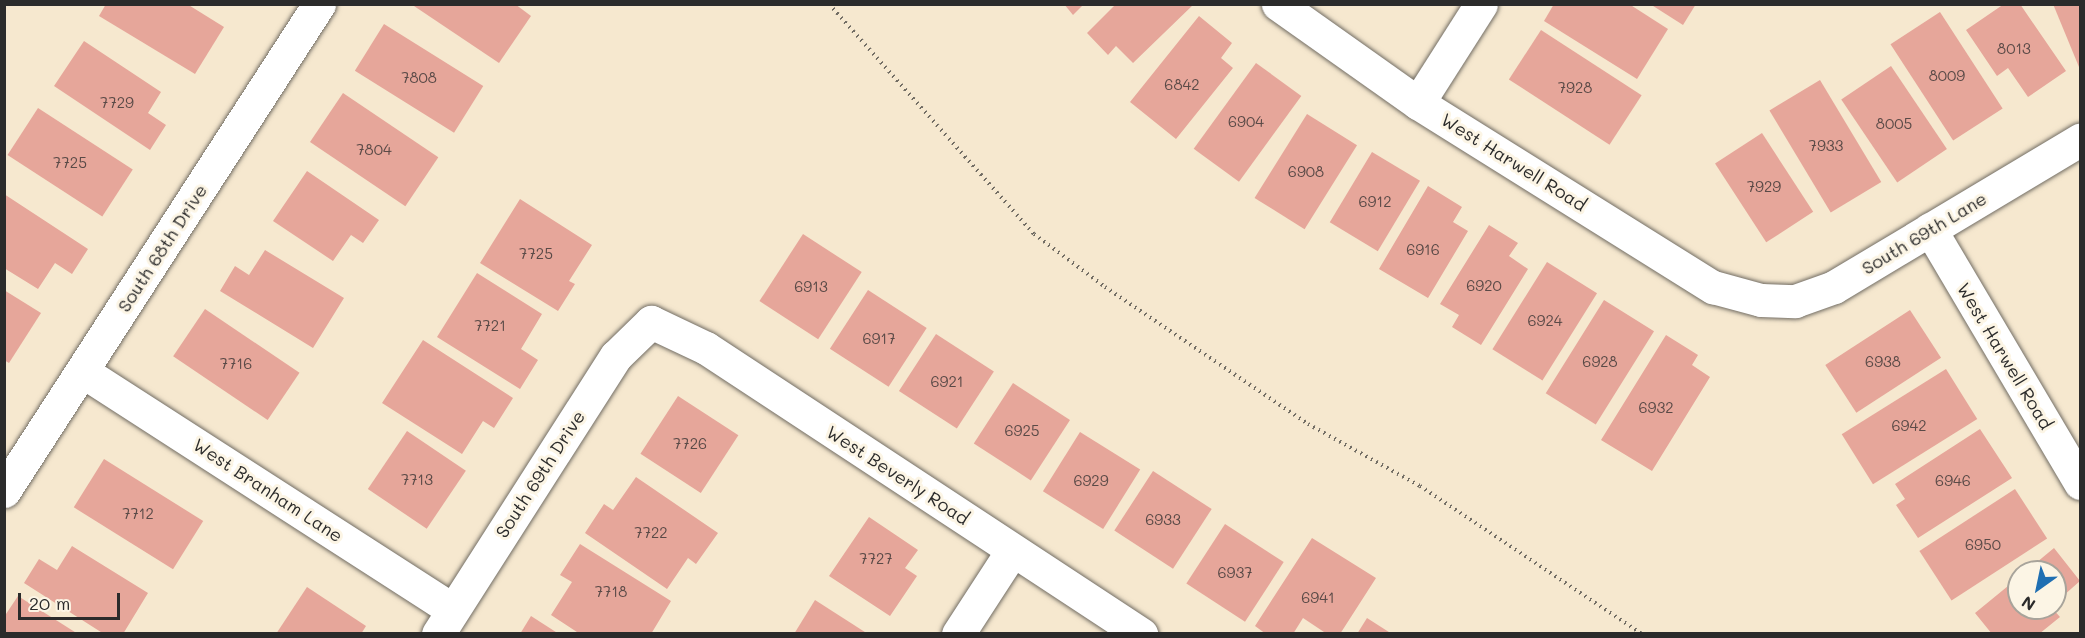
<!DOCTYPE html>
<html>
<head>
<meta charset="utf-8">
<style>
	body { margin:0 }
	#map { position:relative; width:2085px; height:638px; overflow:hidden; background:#f6e8cf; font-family:Mali,sans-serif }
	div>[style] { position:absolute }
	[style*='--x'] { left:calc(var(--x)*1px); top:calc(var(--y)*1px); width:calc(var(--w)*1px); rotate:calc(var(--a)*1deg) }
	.building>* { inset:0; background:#e6a69a; transform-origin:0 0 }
	.path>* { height:4px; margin-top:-2px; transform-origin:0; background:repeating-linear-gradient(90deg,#726d64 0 1.5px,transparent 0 6px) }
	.roads { filter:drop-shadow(0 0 2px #726d64) drop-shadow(0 0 2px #726d64) }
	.minor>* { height:33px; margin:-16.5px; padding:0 16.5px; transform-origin:16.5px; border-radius:16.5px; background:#fff }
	span { translate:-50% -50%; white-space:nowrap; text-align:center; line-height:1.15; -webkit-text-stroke:6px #fcf5e5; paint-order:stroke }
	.number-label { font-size:15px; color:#5a4a47 }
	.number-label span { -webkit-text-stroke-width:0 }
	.street-label { font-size:18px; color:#2b2b2b }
	.frame { position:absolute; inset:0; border:6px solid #2b2b2b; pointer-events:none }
	.north { position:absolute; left:2007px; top:560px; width:60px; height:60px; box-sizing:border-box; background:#fcf5e5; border:2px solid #a8a49b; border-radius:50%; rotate:213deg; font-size:16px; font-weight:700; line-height:24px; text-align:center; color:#2b2b2b }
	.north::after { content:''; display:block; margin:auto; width:21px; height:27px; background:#1f6fb2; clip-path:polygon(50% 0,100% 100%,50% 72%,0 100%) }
	.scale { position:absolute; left:18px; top:593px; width:102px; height:27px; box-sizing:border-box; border:3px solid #2b2b2b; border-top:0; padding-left:8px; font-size:18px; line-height:21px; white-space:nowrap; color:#2b2b2b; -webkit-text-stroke:4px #fcf5e5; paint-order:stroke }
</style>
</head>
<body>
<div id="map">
	<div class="building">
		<i style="clip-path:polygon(106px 4px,187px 4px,224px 27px,195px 74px,99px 16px)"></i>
		<i style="clip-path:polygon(411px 4px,515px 4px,531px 16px,499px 63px)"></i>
		<i style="clip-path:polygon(1064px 4px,1084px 4px,1073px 15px)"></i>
		<i style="clip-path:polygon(1116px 4px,1194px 4px,1133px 63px,1116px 46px,1108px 55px,1087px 33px)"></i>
		<i style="clip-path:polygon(1554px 4px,1629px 4px,1668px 29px,1637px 79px,1544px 21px)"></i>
		<i style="clip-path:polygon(1650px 4px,1696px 4px,1683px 25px)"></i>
		<i style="clip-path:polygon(2004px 4px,2020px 4px,2066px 71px,2028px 97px,2008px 68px,1997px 76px,1966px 30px)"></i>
		<i style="clip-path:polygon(2053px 4px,2080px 4px,2080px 67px,2079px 67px)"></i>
		<i style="left:1940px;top:12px;width:115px;height:59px;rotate:57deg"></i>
		<i style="clip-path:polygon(1199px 16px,1232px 43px,1221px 58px,1233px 68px,1176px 139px,1130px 102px)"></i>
		<i style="left:384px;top:24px;width:117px;height:55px;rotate:32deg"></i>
		<i style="left:1541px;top:30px;width:120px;height:59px;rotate:33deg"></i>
		<i style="clip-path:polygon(84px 41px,161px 92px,148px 113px,166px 125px,150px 150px,54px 86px)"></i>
		<i style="left:1256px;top:63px;width:56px;height:106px;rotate:36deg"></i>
		<i style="left:1891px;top:66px;width:100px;height:60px;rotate:56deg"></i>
		<i style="left:1820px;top:80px;width:119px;height:59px;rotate:59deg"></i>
		<i style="left:343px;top:93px;width:115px;height:59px;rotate:34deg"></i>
		<i style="left:38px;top:108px;width:113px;height:56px;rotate:33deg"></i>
		<i style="left:1307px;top:114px;width:59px;height:99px;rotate:32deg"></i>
		<i style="left:1762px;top:133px;width:94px;height:56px;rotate:57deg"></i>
		<i style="left:1372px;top:152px;width:56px;height:82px;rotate:31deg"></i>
		<i style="clip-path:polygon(307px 171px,379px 220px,363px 243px,351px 235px,333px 261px,273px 221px)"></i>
		<i style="clip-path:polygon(1428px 186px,1462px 207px,1453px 222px,1468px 231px,1428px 298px,1379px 269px)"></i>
		<i style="clip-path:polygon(4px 194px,88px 249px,72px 274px,55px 263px,38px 289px,4px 268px)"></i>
		<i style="clip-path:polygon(520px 199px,592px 245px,569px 281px,575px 284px,558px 311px,480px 263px)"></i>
		<i style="clip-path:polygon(1489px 225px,1518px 243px,1509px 256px,1528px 269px,1481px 345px,1452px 327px,1459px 315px,1440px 304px)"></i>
		<i style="left:803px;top:234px;width:70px;height:80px;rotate:33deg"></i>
		<i style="clip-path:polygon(265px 250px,344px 298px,313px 348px,220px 291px,235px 266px,249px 275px)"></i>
		<i style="left:1547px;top:262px;width:59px;height:103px;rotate:32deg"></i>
		<i style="clip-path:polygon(477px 273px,542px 314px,521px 349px,538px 360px,520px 389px,437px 337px)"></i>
		<i style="clip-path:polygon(4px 290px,41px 313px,9px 363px,4px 360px)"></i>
		<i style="left:868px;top:290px;width:70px;height:70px;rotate:33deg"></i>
		<i style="left:1604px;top:300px;width:59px;height:110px;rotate:32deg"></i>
		<i style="left:205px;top:309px;width:114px;height:57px;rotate:34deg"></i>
		<i style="left:1910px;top:310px;width:57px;height:101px;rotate:57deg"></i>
		<i style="left:936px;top:334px;width:69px;height:68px;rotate:33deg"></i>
		<i style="clip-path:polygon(1666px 335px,1698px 355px,1692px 365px,1710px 377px,1652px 471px,1601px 440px)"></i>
		<i style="clip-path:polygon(423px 340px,513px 398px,494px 428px,483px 421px,462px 454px,382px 403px)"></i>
		<i style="left:1946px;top:369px;width:59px;height:123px;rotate:58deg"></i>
		<i style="left:1013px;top:383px;width:68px;height:72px;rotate:33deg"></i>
		<i style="left:678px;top:396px;width:72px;height:69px;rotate:33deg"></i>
		<i style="clip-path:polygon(1980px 429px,2012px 478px,1918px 538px,1896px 505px,1905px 499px,1895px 484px)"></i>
		<i style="left:407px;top:431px;width:71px;height:70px;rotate:34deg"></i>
		<i style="left:1080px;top:432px;width:71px;height:70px;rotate:32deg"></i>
		<i style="left:104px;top:459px;width:117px;height:57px;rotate:32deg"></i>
		<i style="left:1153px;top:471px;width:70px;height:71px;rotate:33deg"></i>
		<i style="clip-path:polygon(636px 477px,718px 533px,696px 564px,688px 558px,667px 589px,585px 533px,604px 504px,613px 510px)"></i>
		<i style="left:2015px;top:489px;width:59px;height:114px;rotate:57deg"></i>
		<i style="clip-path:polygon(869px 517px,918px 550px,905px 568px,917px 576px,890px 616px,829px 576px)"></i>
		<i style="left:1225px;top:524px;width:70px;height:71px;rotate:33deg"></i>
		<i style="clip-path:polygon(1312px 538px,1376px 578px,1340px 634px,1327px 634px,1303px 618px,1293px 634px,1266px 634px,1255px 626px)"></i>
		<i style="clip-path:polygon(580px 544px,671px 601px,651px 634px,580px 634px,551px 615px,572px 582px,560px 575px)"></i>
		<i style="clip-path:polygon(72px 546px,148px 593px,123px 634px,104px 634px,24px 583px,39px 559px,57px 570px)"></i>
		<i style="clip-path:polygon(2054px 548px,2080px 581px,2055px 603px,2055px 572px,2025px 572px)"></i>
		<i style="clip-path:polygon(2019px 577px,2019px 608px,2052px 608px,2060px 617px,2039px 634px,1992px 634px,1975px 613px)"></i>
		<i style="clip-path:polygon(307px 587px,366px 626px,361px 634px,276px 634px)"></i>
		<i style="clip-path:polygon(18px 596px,78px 634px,4px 634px,4px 617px)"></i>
		<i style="clip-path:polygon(815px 600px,868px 634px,794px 634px)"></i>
		<i style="clip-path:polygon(531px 616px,559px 634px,520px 634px)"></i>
		<i style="clip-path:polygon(1367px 618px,1392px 634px,1357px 634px)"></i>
	</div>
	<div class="path">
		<i style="--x:829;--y:4;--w:308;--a:48.3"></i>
		<i style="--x:1034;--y:234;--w:89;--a:36.7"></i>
		<i style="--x:1105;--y:287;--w:245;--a:34"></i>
		<i style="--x:1308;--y:424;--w:128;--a:29"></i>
		<i style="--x:1420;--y:486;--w:267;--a:33.7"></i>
	</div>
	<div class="roads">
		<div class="minor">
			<i style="--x:1278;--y:4;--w:171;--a:35.3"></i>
			<i style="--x:1418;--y:103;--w:348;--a:32"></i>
			<i style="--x:1713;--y:287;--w:50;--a:15.2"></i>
			<i style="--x:1761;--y:300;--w:34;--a:2"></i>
			<i style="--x:1795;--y:301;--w:41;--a:-19.7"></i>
			<i style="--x:1834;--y:287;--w:287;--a:-30.9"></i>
			<i style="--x:1418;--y:103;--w:117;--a:-57.5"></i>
			<i style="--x:1930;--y:229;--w:295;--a:59.4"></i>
			<i style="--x:82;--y:371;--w:441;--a:32.8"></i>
			<i style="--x:4;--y:491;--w:580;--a:-57.1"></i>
			<i style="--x:438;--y:634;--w:330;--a:-57.4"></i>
			<i style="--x:616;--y:356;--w:49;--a:-44.2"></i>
			<i style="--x:651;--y:322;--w:61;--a:25.3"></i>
			<i style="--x:706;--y:348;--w:521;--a:33.32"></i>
			<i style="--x:958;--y:634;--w:99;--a:-57"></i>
		</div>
	</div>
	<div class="number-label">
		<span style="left:2014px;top:49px">8013</span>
		<span style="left:1947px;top:76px">8009</span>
		<span style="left:419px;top:78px">7808</span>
		<span style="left:1182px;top:85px">6842</span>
		<span style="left:1575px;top:88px">7928</span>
		<span style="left:117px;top:103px">7729</span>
		<span style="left:1246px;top:122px">6904</span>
		<span style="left:1894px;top:124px">8005</span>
		<span style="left:1826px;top:146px">7933</span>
		<span style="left:374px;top:150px">7804</span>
		<span style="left:70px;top:163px">7725</span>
		<span style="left:1306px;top:172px">6908</span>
		<span style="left:1764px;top:187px">7929</span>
		<span style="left:1375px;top:202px">6912</span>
		<span style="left:1423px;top:250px">6916</span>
		<span style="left:536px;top:254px">7725</span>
		<span style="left:1484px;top:286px">6920</span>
		<span style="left:811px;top:287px">6913</span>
		<span style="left:1545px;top:321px">6924</span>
		<span style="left:490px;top:326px">7721</span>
		<span style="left:879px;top:339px">6917</span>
		<span style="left:1600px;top:362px">6928</span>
		<span style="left:1883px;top:362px">6938</span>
		<span style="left:236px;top:364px">7716</span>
		<span style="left:947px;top:382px">6921</span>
		<span style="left:1656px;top:408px">6932</span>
		<span style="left:1909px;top:426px">6942</span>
		<span style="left:1022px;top:431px">6925</span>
		<span style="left:690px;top:444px">7726</span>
		<span style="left:417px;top:480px">7713</span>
		<span style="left:1091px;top:481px">6929</span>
		<span style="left:1953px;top:481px">6946</span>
		<span style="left:138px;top:514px">7712</span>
		<span style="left:1163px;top:520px">6933</span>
		<span style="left:651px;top:533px">7722</span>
		<span style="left:1983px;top:545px">6950</span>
		<span style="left:876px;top:559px">7727</span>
		<span style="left:1235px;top:573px">6937</span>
		<span style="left:611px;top:592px">7718</span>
		<span style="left:1318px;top:598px">6941</span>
	</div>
	<div class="street-label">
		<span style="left:1514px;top:162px;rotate:32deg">West Harwell Road</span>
		<span style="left:1924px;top:233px;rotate:-31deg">South 69th Lane</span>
		<span style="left:162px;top:248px;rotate:-57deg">South 68th Drive</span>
		<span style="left:2005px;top:356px;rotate:59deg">West Harwell Road</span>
		<span style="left:540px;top:474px;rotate:-57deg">South 69th Drive</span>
		<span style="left:898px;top:475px;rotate:33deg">West Beverly Road</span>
		<span style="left:268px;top:490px;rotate:33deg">West Branham Lane</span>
	</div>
	<div class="frame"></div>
	<div class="north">N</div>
	<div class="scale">20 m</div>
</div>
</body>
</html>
